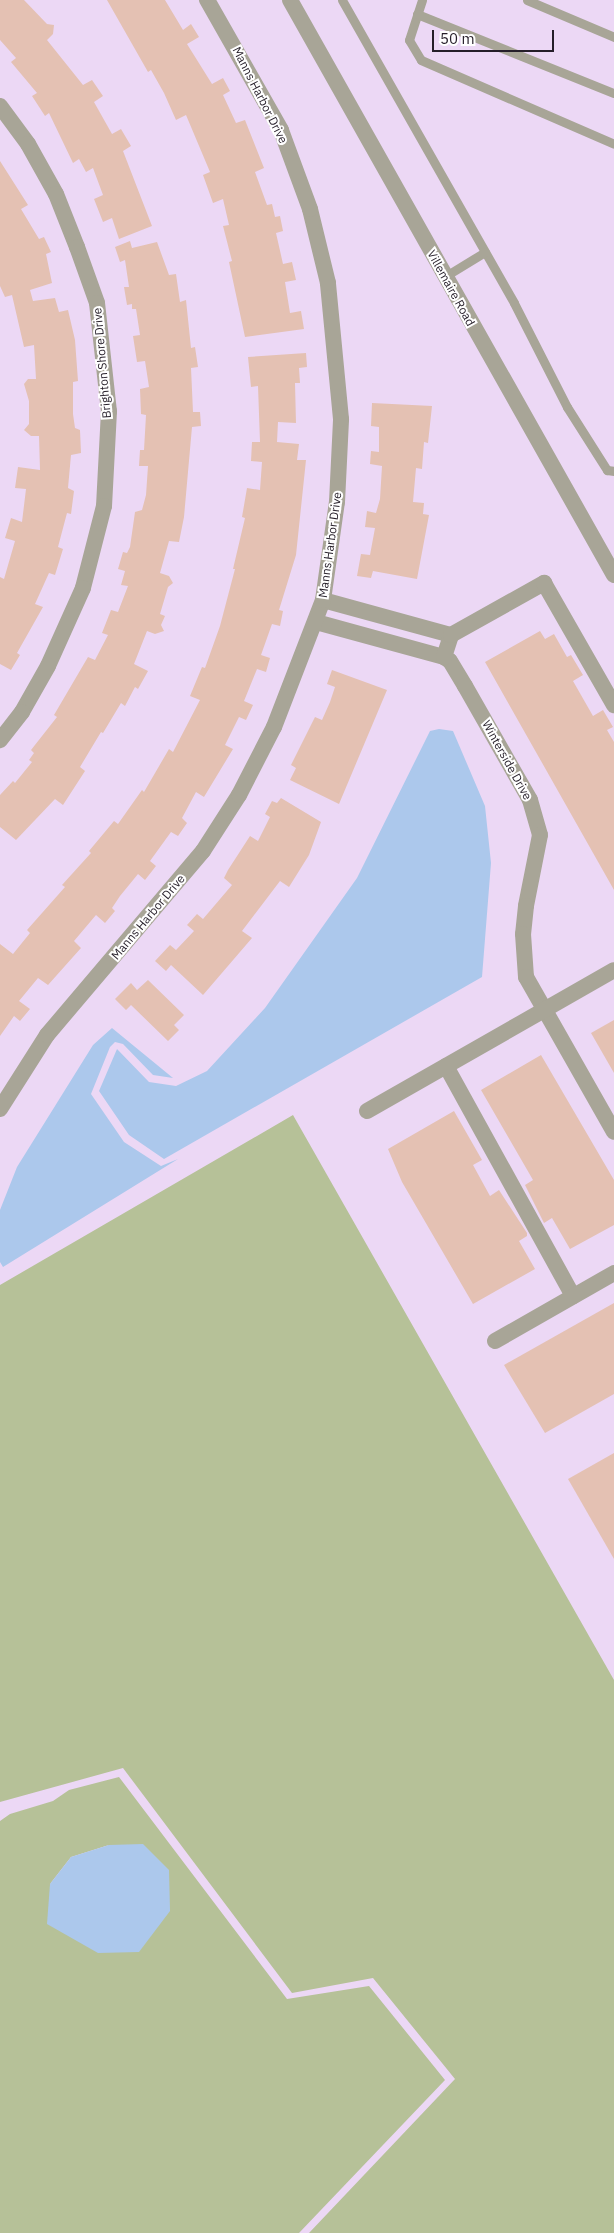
<!DOCTYPE html>
<html>
<head>
<meta charset="utf-8">
<style>
	body { margin:0 }
	#map { position:relative; width:614px; height:2233px; overflow:hidden; background:#ecd8f5; font-family:"IBM Plex Sans",sans-serif }
	div>[style] { position:absolute }
	[style*='--x'] { left:calc(var(--x)*1px); top:calc(var(--y)*1px); width:calc(var(--w)*1px); rotate:calc(var(--a)*1deg) }
	.green>* { inset:0; background:#b6c198 }
	.water>* { inset:0; background:#acc8ec }
	.building>* { inset:0; background:#e4c1b3 }
	.lane>* { height:9px; margin:-4.5px; padding:0 4.5px; transform-origin:4.5px; border-radius:4.5px; background:#a8a597 }
	.street>* { height:16px; margin:-8px; padding:0 8px; transform-origin:8px; border-radius:8px; background:#a8a597 }
	span { translate:-50% -50%; white-space:nowrap; text-align:center; line-height:1.15; -webkit-text-stroke:4px #fff; paint-order:stroke }
	.street-label { font-size:12px; color:#251e29 }
	.scale { position:absolute; left:432px; top:30px; width:122px; height:22px; box-sizing:border-box; border:2px solid #251e29; border-top:0; padding-left:6px; font-size:15px; line-height:18px; white-space:nowrap; color:#251e29; -webkit-text-stroke:4px #fff; paint-order:stroke }
</style>
</head>
<body>
<div id="map">
	<div class="green">
		<i style="clip-path:polygon(293px 1115px,614px 1680px,614px 2233px,309px 2233px,455px 2079px,373px 1978px,292px 1993px,123px 1768px,0 1802px,0 1285px)"></i>
		<i style="clip-path:polygon(evenodd,119px 1777px,287px 1999px,369px 1986px,445px 2080px,299px 2233px,0 2233px,0 1821px,10px 1814px,53px 1801px,69px 1790px,119px 1777px,109px 1845px,50px 1884px,71px 1857px,109px 1845px)"></i>
	</div>
	<div class="water">
		<i style="clip-path:polygon(439px 729px,453px 731px,485px 806px,491px 863px,482px 977px,164px 1159px,129px 1135px,99px 1091px,117px 1049px,149px 1082px,176px 1086px,207px 1071px,265px 1008px,357px 878px,430px 731px)"></i>
		<i style="clip-path:polygon(112px 1028px,173px 1078px,153px 1075px,123px 1044px,115px 1042px,110px 1047px,91px 1094px,124px 1142px,161px 1166px,178px 1159px,3px 1267px,0 1262px,0 1210px,17px 1167px,93px 1045px)"></i>
		<i style="clip-path:polygon(143px 1844px,169px 1870px,170px 1911px,139px 1952px,98px 1953px,47px 1924px,50px 1884px,71px 1857px,109px 1845px)"></i>
	</div>
	<div class="building">
		<i style="clip-path:polygon(0 0,24px 0,47px 24px,54px 25px,53px 34px,47px 40px,83px 85px,92px 80px,103px 96px,94px 102px,112px 134px,121px 129px,131px 146px,123px 151px,152px 226px,119px 239px,112px 218px,103px 222px,94px 199px,103px 195px,93px 168px,86px 172px,79px 159px,73px 163px,49px 113px,45px 116px,32px 96px,37px 93px,11px 62px,16px 58px,0 40px)"></i>
		<i style="clip-path:polygon(107px 0,165px 0,183px 30px,191px 24px,199px 37px,187px 44px,212px 84px,223px 78px,230px 91px,223px 95px,236px 123px,245px 120px,264px 168px,255px 172px,267px 205px,272px 204px,275px 217px,280px 216px,283px 231px,276px 233px,283px 264px,292px 262px,296px 280px,285px 282px,290px 313px,301px 311px,304px 329px,245px 337px,229px 262px,232px 261px,223px 226px,229px 225px,223px 199px,213px 203px,203px 175px,210px 172px,186px 115px,176px 120px,164px 93px,151px 70px,148px 72px)"></i>
		<i style="clip-path:polygon(0 161px,28px 205px,21px 209px,39px 239px,44px 237px,51px 252px,46px 254px,52px 283px,30px 290px,33px 301px,55px 298px,59px 312px,68px 310px,75px 340px,78px 381px,73px 382px,73px 414px,75px 428px,80px 430px,81px 453px,71px 455px,68px 488px,74px 491px,71px 514px,67px 513px,58px 547px,63px 549px,55px 575px,49px 573px,35px 604px,43px 607px,17px 653px,20px 655px,11px 670px,0 664px,0 577px,4px 579px,15px 541px,5px 538px,11px 518px,22px 522px,26px 489px,15px 488px,18px 467px,40px 470px,39px 436px,31px 436px,24px 430px,29px 424px,29px 401px,24px 384px,28px 379px,36px 379px,34px 345px,24px 347px,12px 295px,5px 297px,0 286px)"></i>
		<i style="clip-path:polygon(130px 241px,132px 248px,157px 242px,169px 275px,176px 274px,180px 302px,186px 300px,191px 348px,195px 347px,198px 367px,191px 368px,193px 412px,200px 412px,201px 426px,192px 427px,184px 517px,179px 542px,169px 541px,160px 573px,169px 576px,173px 583px,168px 587px,160px 614px,165px 616px,161px 625px,164px 631px,155px 634px,147px 631px,134px 664px,148px 671px,138px 689px,135px 687px,125px 706px,121px 703px,103px 733px,101px 732px,80px 767px,85px 771px,63px 805px,55px 799px,16px 840px,0 827px,0 795px,13px 781px,15px 783px,32px 762px,29px 760px,34px 753px,31px 750px,57px 717px,54px 715px,88px 657px,95px 660px,108px 635px,102px 633px,111px 610px,118px 612px,128px 586px,121px 585px,125px 571px,118px 569px,123px 552px,127px 553px,130px 547px,135px 512px,142px 510px,146px 495px,148px 466px,139px 466px,140px 450px,144px 450px,146px 415px,141px 414px,140px 389px,149px 387px,145px 361px,137px 362px,133px 336px,140px 335px,136px 309px,132px 309px,132px 304px,127px 305px,124px 287px,129px 287px,125px 260px,120px 262px,115px 247px)"></i>
		<i style="clip-path:polygon(306px 353px,307px 367px,299px 368px,300px 383px,295px 383px,296px 423px,278px 422px,277px 442px,299px 444px,297px 460px,306px 460px,296px 555px,279px 610px,283px 611px,280px 626px,272px 624px,261px 655px,270px 658px,266px 672px,257px 669px,244px 701px,253px 705px,246px 720px,239px 717px,225px 745px,233px 749px,204px 797px,196px 792px,182px 818px,187px 823px,178px 836px,171px 832px,150px 861px,156px 866px,145px 880px,138px 874px,120px 896px,112px 908px,115px 911px,105px 923px,96px 915px,74px 941px,81px 948px,48px 985px,38px 978px,19px 1001px,30px 1009px,20px 1021px,14px 1016px,0 1036px,0 944px,13px 954px,30px 933px,27px 930px,65px 887px,62px 885px,91px 853px,89px 851px,114px 821px,118px 824px,142px 790px,144px 792px,169px 749px,173px 752px,200px 700px,190px 696px,202px 667px,205px 668px,220px 626px,235px 569px,233px 569px,245px 518px,242px 517px,247px 488px,260px 490px,262px 462px,251px 461px,252px 442px,260px 442px,258px 386px,251px 387px,248px 357px)"></i>
		<i style="clip-path:polygon(372px 403px,432px 406px,428px 443px,424px 442px,422px 469px,416px 468px,413px 502px,424px 503px,423px 514px,429px 515px,417px 579px,373px 571px,371px 578px,357px 576px,361px 554px,370px 555px,375px 528px,365px 527px,367px 511px,376px 513px,380px 499px,382px 466px,370px 464px,371px 451px,379px 452px,379px 427px,371px 426px)"></i>
		<i style="clip-path:polygon(540px 631px,545px 639px,554px 634px,567px 657px,571px 655px,583px 675px,573px 681px,593px 716px,603px 710px,613px 727px,607px 730px,614px 742px,614px 890px,485px 662px)"></i>
		<i style="clip-path:polygon(332px 670px,387px 690px,339px 804px,290px 780px,296px 768px,291px 765px,315px 717px,322px 720px,330px 702px,335px 687px,327px 684px)"></i>
		<i style="clip-path:polygon(281px 798px,321px 822px,309px 855px,289px 887px,280px 881px,242px 931px,252px 938px,203px 995px,171px 965px,166px 971px,155px 961px,170px 945px,176px 950px,194px 931px,187px 925px,197px 914px,203px 919px,232px 885px,224px 878px,228px 870px,250px 836px,258px 841px,270px 817px,265px 814px,272px 801px,277px 803px)"></i>
		<i style="clip-path:polygon(148px 980px,184px 1015px,174px 1025px,179px 1030px,168px 1041px,131px 1005px,126px 1010px,115px 999px,131px 983px,137px 990px)"></i>
		<i style="clip-path:polygon(614px 1020px,614px 1073px,591px 1033px)"></i>
		<i style="clip-path:polygon(541px 1055px,614px 1180px,614px 1225px,570px 1249px,552px 1218px,544px 1223px,525px 1185px,533px 1180px,481px 1090px)"></i>
		<i style="clip-path:polygon(454px 1111px,482px 1160px,473px 1165px,490px 1196px,499px 1190px,527px 1233px,527px 1236px,519px 1241px,535px 1269px,473px 1304px,402px 1182px,388px 1149px)"></i>
		<i style="clip-path:polygon(614px 1303px,614px 1394px,545px 1433px,504px 1365px)"></i>
		<i style="clip-path:polygon(614px 1453px,614px 1559px,568px 1479px)"></i>
	</div>
	<div class="lane">
		<i style="--x:342;--y:0;--w:348;--a:60.4"></i>
		<i style="--x:514;--y:303;--w:117;--a:63"></i>
		<i style="--x:567;--y:407;--w:75;--a:57.6"></i>
		<i style="--x:607;--y:470;--w:7;--a:8"></i>
		<i style="--x:422;--y:0;--w:42;--a:108"></i>
		<i style="--x:409;--y:40;--w:23;--a:59"></i>
		<i style="--x:421;--y:60;--w:210;--a:23.5"></i>
		<i style="--x:527;--y:0;--w:95;--a:23"></i>
		<i style="--x:417;--y:14;--w:212;--a:21.9"></i>
		<i style="--x:444;--y:277;--w:48;--a:-31.4"></i>
	</div>
	<div class="street">
		<i style="--x:290;--y:0;--w:660;--a:60.6"></i>
		<i style="--x:0;--y:106;--w:47;--a:53.6"></i>
		<i style="--x:28;--y:144;--w:57;--a:60.8"></i>
		<i style="--x:56;--y:194;--w:57;--a:68.4"></i>
		<i style="--x:77;--y:247;--w:59;--a:70.3"></i>
		<i style="--x:97;--y:303;--w:109;--a:83.7"></i>
		<i style="--x:109;--y:411;--w:95;--a:93"></i>
		<i style="--x:104;--y:506;--w:85;--a:104.4"></i>
		<i style="--x:83;--y:588;--w:85;--a:114.2"></i>
		<i style="--x:48;--y:666;--w:53;--a:119.5"></i>
		<i style="--x:22;--y:712;--w:36;--a:128"></i>
		<i style="--x:323;--y:600;--w:133;--a:15.3"></i>
		<i style="--x:316;--y:622;--w:133;--a:15.3"></i>
		<i style="--x:444;--y:657;--w:7;--a:34"></i>
		<i style="--x:450;--y:661;--w:29;--a:59"></i>
		<i style="--x:465;--y:686;--w:131;--a:60.3"></i>
		<i style="--x:530;--y:800;--w:36;--a:74"></i>
		<i style="--x:540;--y:835;--w:72;--a:101.2"></i>
		<i style="--x:526;--y:906;--w:28;--a:96"></i>
		<i style="--x:523;--y:934;--w:43;--a:86"></i>
		<i style="--x:526;--y:977;--w:178;--a:60.4"></i>
		<i style="--x:444;--y:657;--w:23;--a:-72"></i>
		<i style="--x:451;--y:635;--w:107;--a:-29.2"></i>
		<i style="--x:544;--y:583;--w:141;--a:60.2"></i>
		<i style="--x:446;--y:1066;--w:263;--a:61.1"></i>
		<i style="--x:0;--y:1109;--w:88;--a:-57.6"></i>
		<i style="--x:47;--y:1035;--w:241;--a:-49.7"></i>
		<i style="--x:203;--y:851;--w:67;--a:-57.3"></i>
		<i style="--x:239;--y:795;--w:76;--a:-62.8"></i>
		<i style="--x:274;--y:727;--w:136;--a:-68.9"></i>
		<i style="--x:323;--y:600;--w:99;--a:-81.9"></i>
		<i style="--x:337;--y:502;--w:83;--a:-87.2"></i>
		<i style="--x:341;--y:419;--w:137;--a:-95.5"></i>
		<i style="--x:328;--y:283;--w:76;--a:-103.7"></i>
		<i style="--x:310;--y:209;--w:84;--a:-110.2"></i>
		<i style="--x:281;--y:130;--w:150;--a:-119.6"></i>
		<i style="--x:367;--y:1111;--w:284;--a:-29.7"></i>
		<i style="--x:495;--y:1341;--w:137;--a:-29.7"></i>
	</div>
	<div class="street-label">
		<span style="left:260px;top:95px;rotate:63deg">Manns Harbor Drive</span>
		<span style="left:451px;top:288px;rotate:61deg">Villemaire Road</span>
		<span style="left:102px;top:363px;rotate:-95deg">Brighton Shore Drive</span>
		<span style="left:330px;top:545px;rotate:-82deg">Manns Harbor Drive</span>
		<span style="left:507px;top:760px;rotate:61deg">Winterside Drive</span>
		<span style="left:148px;top:917px;rotate:-50deg">Manns Harbor Drive</span>
	</div>
	<div class="scale">50 m</div>
</div>
</body>
</html>
